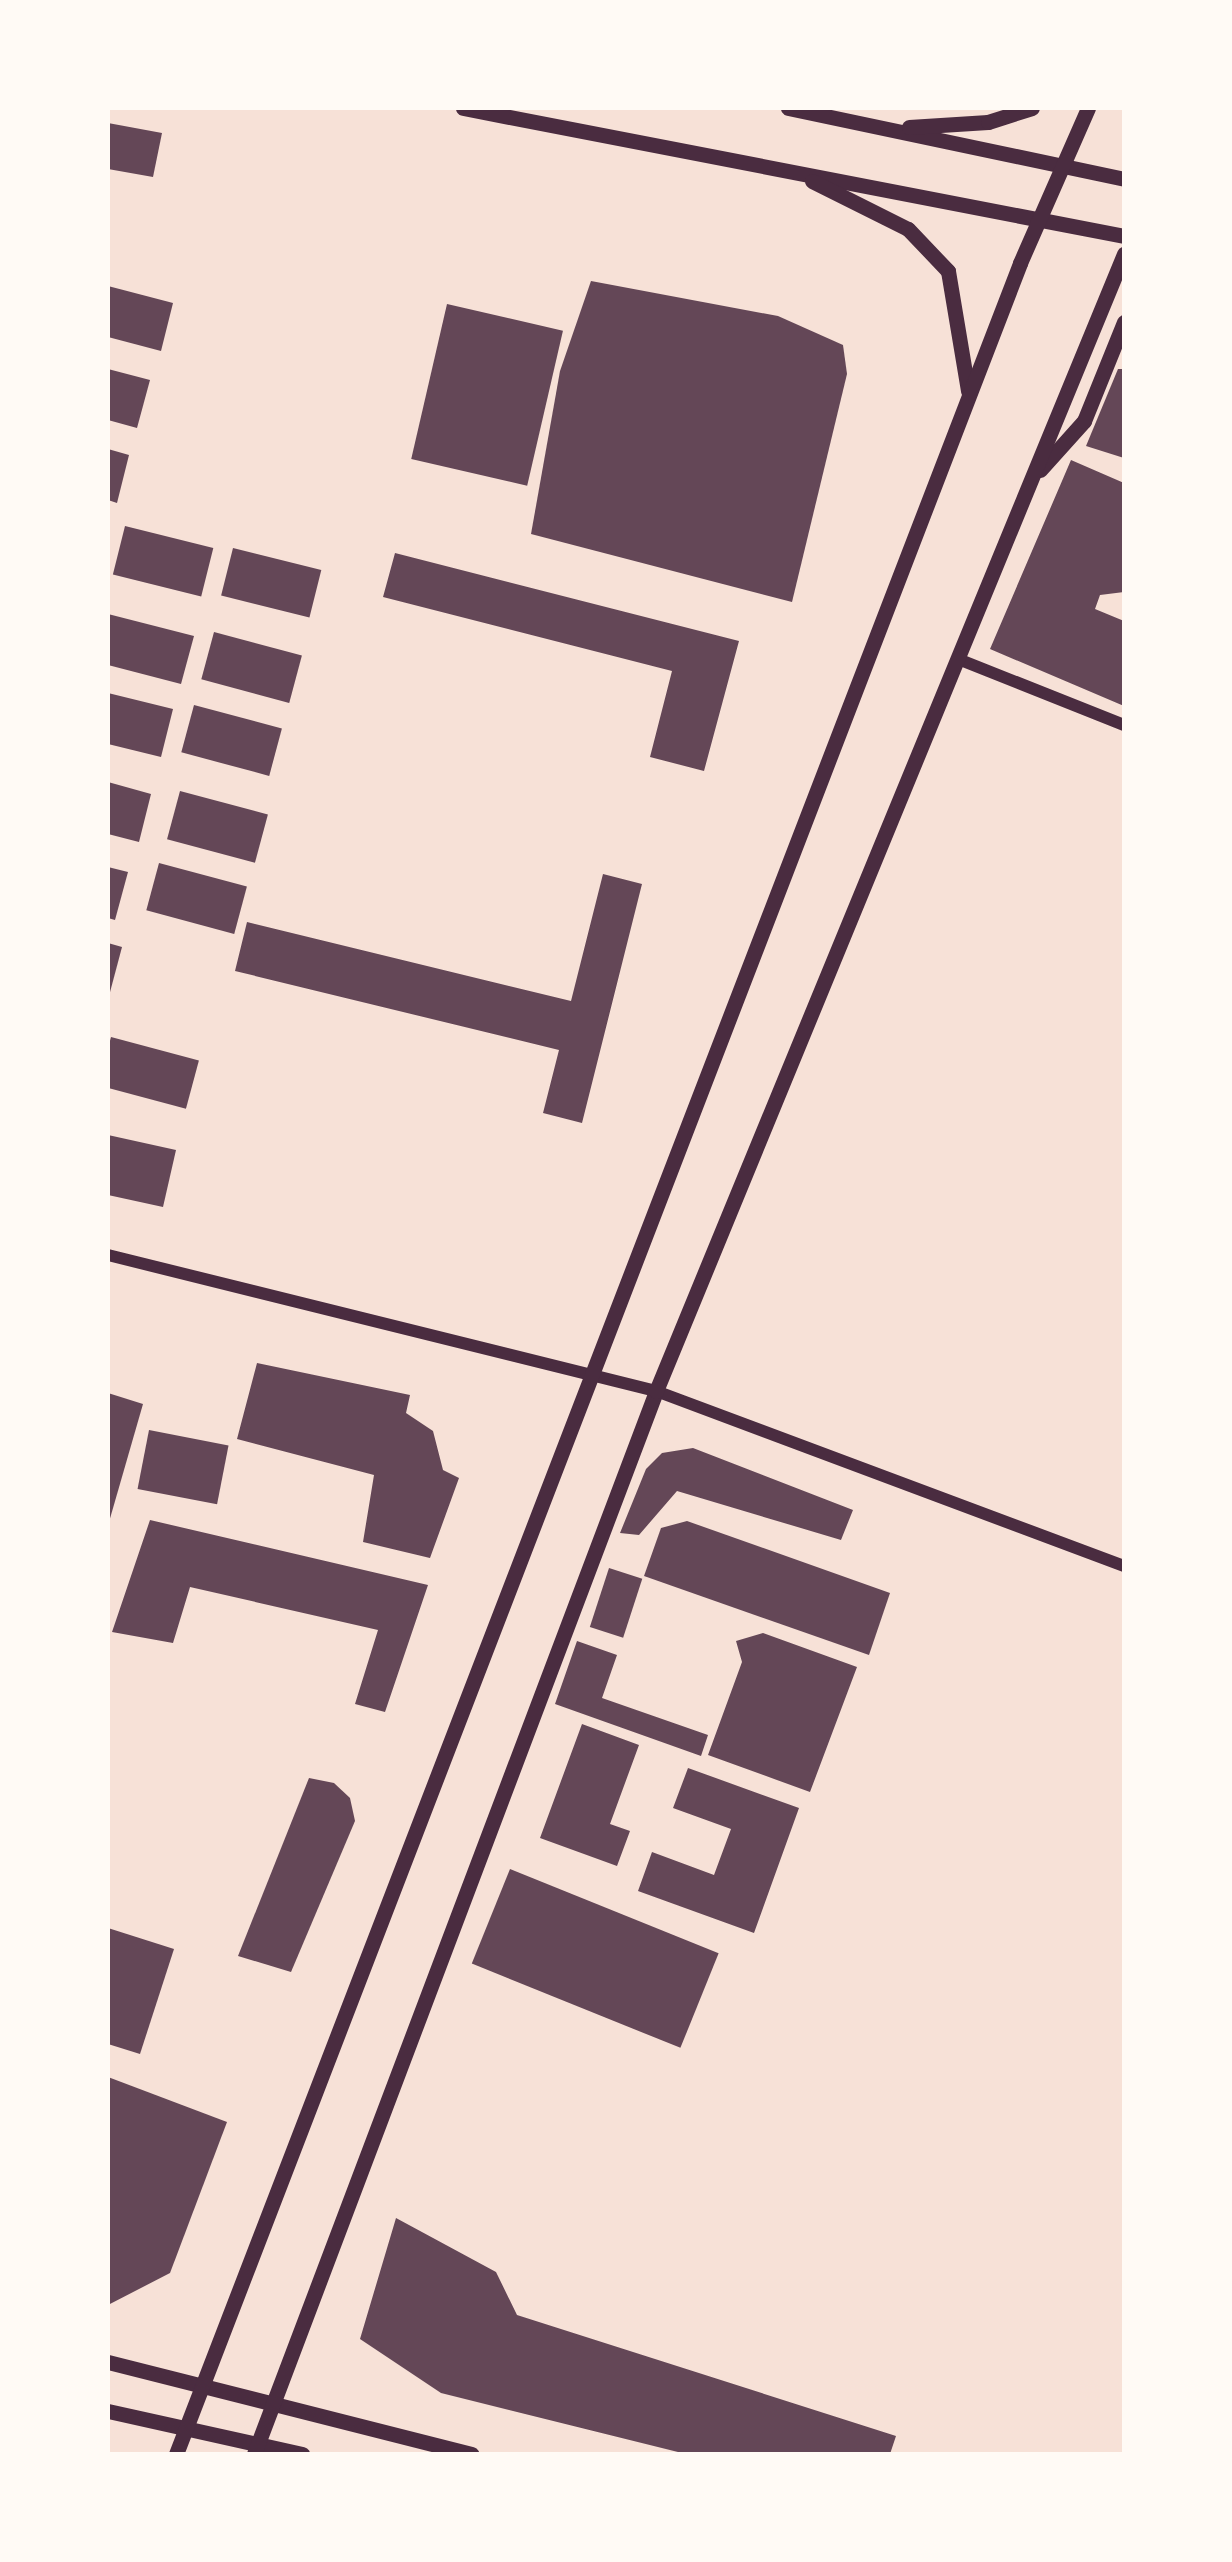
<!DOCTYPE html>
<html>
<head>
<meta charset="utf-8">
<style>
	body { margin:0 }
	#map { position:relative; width:1232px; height:2562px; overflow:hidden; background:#f7e1d7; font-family:"Fira Sans Condensed",sans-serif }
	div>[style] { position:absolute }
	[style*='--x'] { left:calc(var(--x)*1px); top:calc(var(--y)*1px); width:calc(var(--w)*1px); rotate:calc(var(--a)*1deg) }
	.building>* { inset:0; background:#644757; transform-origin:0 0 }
	.tertiary>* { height:12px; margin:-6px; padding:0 6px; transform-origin:6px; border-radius:6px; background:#4a2c40 }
	.primary>* { height:15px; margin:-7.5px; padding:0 7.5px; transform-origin:7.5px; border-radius:7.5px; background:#4a2c40 }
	span { translate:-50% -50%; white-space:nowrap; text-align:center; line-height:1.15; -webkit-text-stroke:9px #fffaf5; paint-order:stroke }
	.frame { position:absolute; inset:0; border:110px solid #fffaf5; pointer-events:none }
</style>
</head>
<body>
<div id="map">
	<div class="building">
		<i style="clip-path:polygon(108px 123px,162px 133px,153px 177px,108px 169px)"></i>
		<i style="clip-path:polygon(591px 281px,778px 316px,843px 345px,847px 374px,792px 602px,531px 534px,560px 371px)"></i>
		<i style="clip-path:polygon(108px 286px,173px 303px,161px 351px,108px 337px)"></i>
		<i style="left:447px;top:304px;width:119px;height:159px;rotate:13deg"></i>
		<i style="clip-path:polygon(108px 369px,150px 380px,137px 428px,108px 420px)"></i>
		<i style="clip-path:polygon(1118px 369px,1124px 369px,1124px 458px,1086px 446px)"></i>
		<i style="clip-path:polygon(108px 449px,129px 455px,117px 503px,108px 500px)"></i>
		<i style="clip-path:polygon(1071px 460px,1124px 483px,1124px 592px,1100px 595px,1095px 609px,1124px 621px,1124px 706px,990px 649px)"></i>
		<i style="left:125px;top:526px;width:91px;height:50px;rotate:14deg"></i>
		<i style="left:233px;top:548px;width:91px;height:49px;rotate:14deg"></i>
		<i style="clip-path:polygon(395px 553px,739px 641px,704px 771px,650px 757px,672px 671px,383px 597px)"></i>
		<i style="clip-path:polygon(108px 614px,194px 636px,181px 684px,108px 665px)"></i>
		<i style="left:214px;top:632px;width:91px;height:49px;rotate:15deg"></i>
		<i style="clip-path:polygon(108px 693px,173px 709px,161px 757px,108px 744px)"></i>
		<i style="left:194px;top:705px;width:91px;height:49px;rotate:15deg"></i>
		<i style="clip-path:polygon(108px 782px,151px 794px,139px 842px,108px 834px)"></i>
		<i style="left:180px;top:791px;width:91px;height:50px;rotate:15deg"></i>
		<i style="left:159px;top:863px;width:91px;height:49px;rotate:15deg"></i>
		<i style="clip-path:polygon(108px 867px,128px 872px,115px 920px,108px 918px)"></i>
		<i style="clip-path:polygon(603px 874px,642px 884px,582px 1123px,543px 1113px,559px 1050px,235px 971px,247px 922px,571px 1001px)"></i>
		<i style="clip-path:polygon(108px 943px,122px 947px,109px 996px,108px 996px)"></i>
		<i style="left:111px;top:1037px;width:91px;height:50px;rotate:15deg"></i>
		<i style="clip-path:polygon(108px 1135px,176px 1150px,163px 1207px,108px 1195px)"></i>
		<i style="clip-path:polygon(257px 1363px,410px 1395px,406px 1413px,433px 1431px,443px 1470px,459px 1478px,430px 1558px,363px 1542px,374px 1475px,237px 1439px)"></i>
		<i style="clip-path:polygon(108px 1393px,143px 1404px,109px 1522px,108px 1522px)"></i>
		<i style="left:149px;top:1430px;width:81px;height:60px;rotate:11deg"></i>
		<i style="clip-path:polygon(693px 1448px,853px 1510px,841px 1540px,677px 1491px,639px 1535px,620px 1533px,646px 1469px,662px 1453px)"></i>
		<i style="clip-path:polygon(150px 1520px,428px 1585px,385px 1712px,355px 1704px,378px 1630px,190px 1587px,173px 1643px,112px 1632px)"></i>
		<i style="clip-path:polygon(687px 1521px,890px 1593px,869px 1655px,644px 1576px,661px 1528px)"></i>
		<i style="left:609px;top:1568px;width:35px;height:62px;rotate:18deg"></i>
		<i style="clip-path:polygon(763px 1633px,857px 1667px,810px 1792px,708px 1755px,742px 1662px,736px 1641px)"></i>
		<i style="clip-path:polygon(577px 1641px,617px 1655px,602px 1698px,708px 1735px,701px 1756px,555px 1704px)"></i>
		<i style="clip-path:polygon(582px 1724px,639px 1745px,610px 1824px,630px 1831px,617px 1866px,540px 1838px)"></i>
		<i style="clip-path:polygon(688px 1768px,799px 1808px,754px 1933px,638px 1891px,652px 1852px,714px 1875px,731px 1829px,673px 1808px)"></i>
		<i style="clip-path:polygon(309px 1778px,334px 1783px,350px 1798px,355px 1821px,291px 1972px,238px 1956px)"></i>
		<i style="left:510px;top:1869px;width:225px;height:102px;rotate:22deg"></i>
		<i style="clip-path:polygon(108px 1928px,174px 1949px,140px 2054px,108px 2044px)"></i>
		<i style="clip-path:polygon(108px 2077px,227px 2122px,170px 2273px,108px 2305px)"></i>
		<i style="clip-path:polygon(396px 2218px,496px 2272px,517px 2315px,896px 2436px,890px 2454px,686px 2454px,441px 2393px,360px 2339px)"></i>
	</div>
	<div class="tertiary">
		<i style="--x:958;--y:659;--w:179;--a:21.7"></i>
		<i style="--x:108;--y:1255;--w:565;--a:13.94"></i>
		<i style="--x:656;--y:1391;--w:500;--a:20.5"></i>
	</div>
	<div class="primary">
		<i style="--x:463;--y:108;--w:673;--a:10.96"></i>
		<i style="--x:788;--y:108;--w:343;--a:11.9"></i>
		<i style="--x:909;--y:127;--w:79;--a:-3.6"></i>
		<i style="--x:988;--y:122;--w:46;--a:-17.7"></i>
		<i style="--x:812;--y:181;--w:107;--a:26.6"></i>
		<i style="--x:908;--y:229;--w:58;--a:46.4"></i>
		<i style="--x:948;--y:271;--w:122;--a:80.5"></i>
		<i style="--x:1040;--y:470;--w:66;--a:-48.1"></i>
		<i style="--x:1084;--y:421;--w:107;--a:-68"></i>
		<i style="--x:108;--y:2362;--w:375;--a:14.2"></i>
		<i style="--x:108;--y:2411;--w:199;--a:12.5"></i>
		<i style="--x:176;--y:2454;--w:2348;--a:-68.93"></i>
		<i style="--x:1020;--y:263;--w:169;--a:-66.3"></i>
		<i style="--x:254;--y:2454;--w:1136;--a:-69.28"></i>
		<i style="--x:656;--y:1391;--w:1230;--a:-67.63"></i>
	</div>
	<div class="frame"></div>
</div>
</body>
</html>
